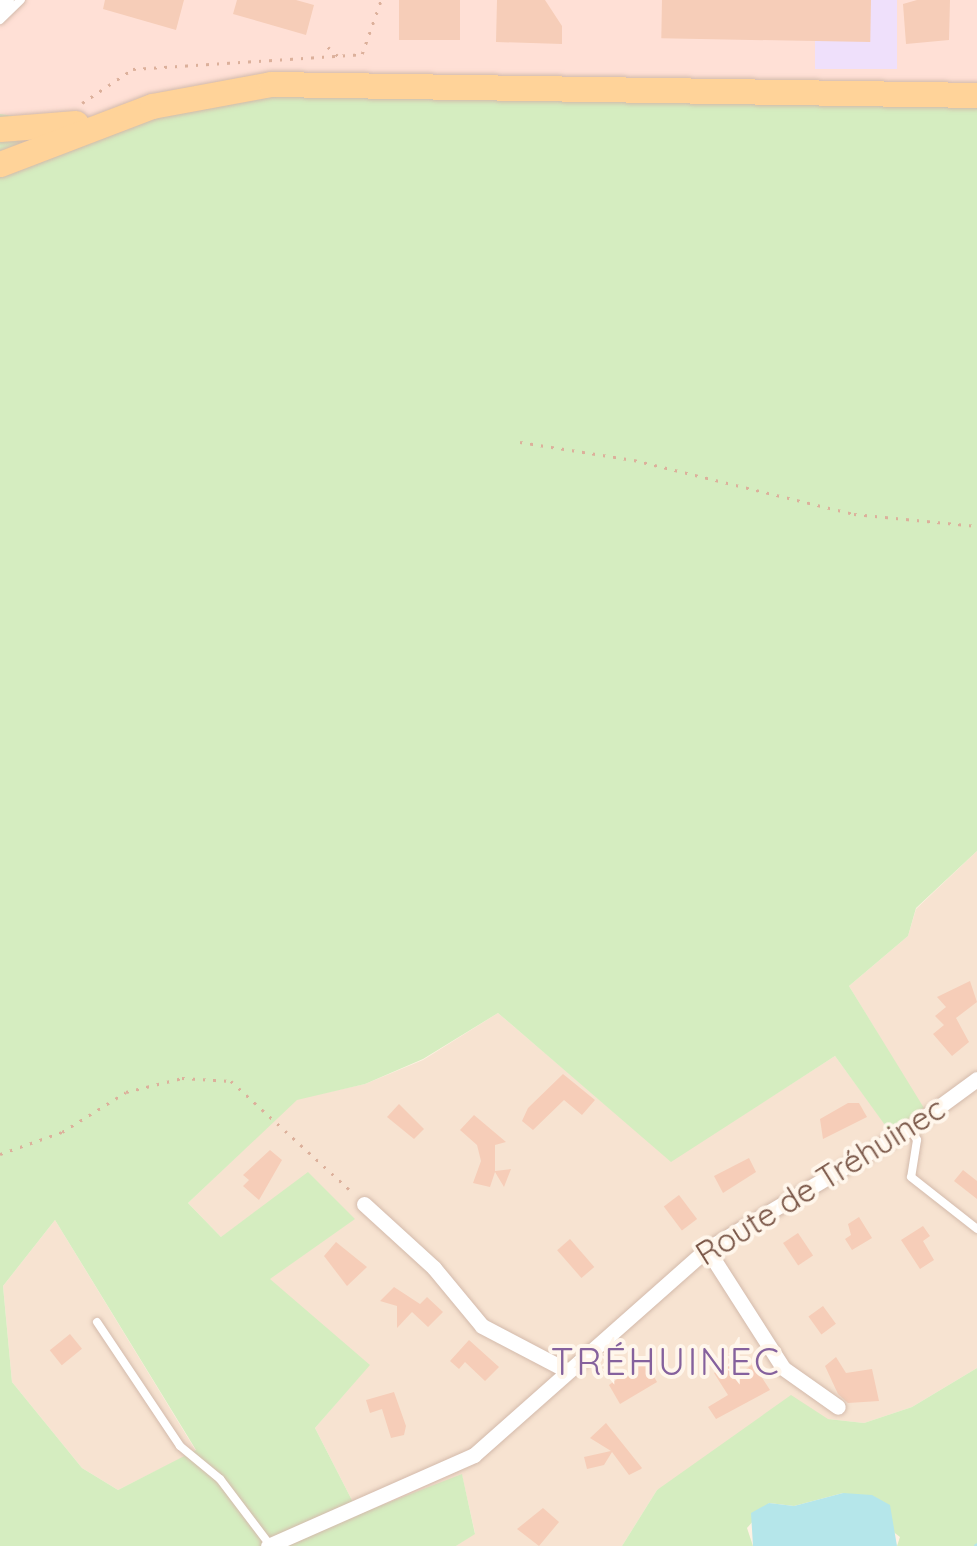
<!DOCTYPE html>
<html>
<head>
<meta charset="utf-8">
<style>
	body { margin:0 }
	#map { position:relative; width:977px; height:1546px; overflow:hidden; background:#fef2e3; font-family:Quicksand,sans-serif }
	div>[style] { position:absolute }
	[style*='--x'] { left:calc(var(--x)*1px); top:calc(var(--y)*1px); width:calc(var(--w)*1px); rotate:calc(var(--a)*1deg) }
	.residential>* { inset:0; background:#f7e3d1 }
	.commercial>* { inset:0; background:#ffe0d6 }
	.education>* { inset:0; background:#efe0fb; transform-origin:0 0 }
	.green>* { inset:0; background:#d5edc0 }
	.water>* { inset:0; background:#b5e6ea }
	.stream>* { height:4px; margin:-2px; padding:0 2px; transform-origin:2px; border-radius:2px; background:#b5e6ea }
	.building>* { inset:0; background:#f6cdb8; transform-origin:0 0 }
	.path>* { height:2.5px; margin-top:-1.25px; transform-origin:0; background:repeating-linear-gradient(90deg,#dcb09b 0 2.5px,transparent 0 10.5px) }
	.roads { filter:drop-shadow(0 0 2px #d3baab) drop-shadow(0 0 2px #d3baab) }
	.lane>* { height:8px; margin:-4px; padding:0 4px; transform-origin:4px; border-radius:4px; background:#fff }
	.street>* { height:15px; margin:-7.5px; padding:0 7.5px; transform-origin:7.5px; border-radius:7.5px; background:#fff }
	.primary>* { height:25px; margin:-12.5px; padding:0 12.5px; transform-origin:12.5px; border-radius:12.5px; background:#ffd399 }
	span { translate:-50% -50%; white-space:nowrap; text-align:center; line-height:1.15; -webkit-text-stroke:8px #fff6eb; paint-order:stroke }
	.street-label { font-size:32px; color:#795546 }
	.quarter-label { font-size:38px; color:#85619d; letter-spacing:2.5px }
</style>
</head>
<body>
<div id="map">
	<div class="residential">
		<i style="clip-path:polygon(977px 851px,977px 1368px,912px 1407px,864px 1423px,828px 1419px,657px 1490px,622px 1546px,456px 1546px,475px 1533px,462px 1475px,359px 1514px,315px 1428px,369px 1365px,269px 1279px,354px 1219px,221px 1237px,188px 1203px,297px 1099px,365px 1084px,423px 1060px,498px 1013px,671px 1161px,835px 1056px,890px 1131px,923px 1108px,849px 986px,908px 936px,916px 909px)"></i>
		<i style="clip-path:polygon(55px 1220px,196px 1451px,118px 1490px,82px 1468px,12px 1382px,3px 1286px)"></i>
	</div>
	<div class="commercial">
		<i style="clip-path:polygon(0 0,977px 0,977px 105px,116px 130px,0 114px)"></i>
	</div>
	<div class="education">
		<i style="left:815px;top:0;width:82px;height:69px"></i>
	</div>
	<div class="green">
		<i style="clip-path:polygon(evenodd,254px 95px,977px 105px,977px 851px,916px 908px,908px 936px,849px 986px,924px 1108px,890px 1132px,835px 1056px,671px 1162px,498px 1013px,423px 1059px,365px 1084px,297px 1100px,188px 1203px,221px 1237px,308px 1172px,355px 1219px,270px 1279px,370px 1365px,315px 1428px,359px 1514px,462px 1474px,475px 1534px,456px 1546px,0 1546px,0 114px,116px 130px,167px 110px,254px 95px,55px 1220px,196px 1450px,118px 1490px,82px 1468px,12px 1382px,3px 1286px,55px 1220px)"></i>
		<i style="clip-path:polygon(977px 1368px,977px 1546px,897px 1546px,900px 1537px,843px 1493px,794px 1506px,769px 1503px,747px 1528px,753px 1546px,622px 1546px,657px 1490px,791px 1395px,828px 1419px,864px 1423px,912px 1407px)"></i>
	</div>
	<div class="water">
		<i style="clip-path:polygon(843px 1493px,872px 1495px,890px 1505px,897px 1546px,753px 1546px,751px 1513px,769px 1503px,794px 1506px)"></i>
	</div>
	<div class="stream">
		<i style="--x:976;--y:1546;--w:1;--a:-45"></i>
	</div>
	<div class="building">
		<i style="clip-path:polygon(105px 0,184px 0,176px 30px,103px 9px)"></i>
		<i style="clip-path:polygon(237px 0,296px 0,314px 5px,306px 35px,233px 14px)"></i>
		<i style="left:399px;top:0;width:61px;height:40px"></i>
		<i style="clip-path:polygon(497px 0,545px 0,562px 26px,562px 44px,496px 42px)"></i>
		<i style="left:871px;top:0;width:42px;height:209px;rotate:91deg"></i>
		<i style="clip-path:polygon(917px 0,950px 0,949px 40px,906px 44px,903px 4px)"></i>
		<i style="clip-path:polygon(970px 981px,977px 1002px,956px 1018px,969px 1042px,952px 1056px,933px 1034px,944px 1025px,935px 1016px,946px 1007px,937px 997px)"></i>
		<i style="clip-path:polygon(563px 1074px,595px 1100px,582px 1115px,564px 1100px,533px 1130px,522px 1121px,528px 1108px)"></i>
		<i style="clip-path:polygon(848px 1103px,859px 1103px,867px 1117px,823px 1139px,820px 1119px)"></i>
		<i style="clip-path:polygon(399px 1104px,424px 1129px,414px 1139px,387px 1117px)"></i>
		<i style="clip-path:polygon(474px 1115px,506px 1142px,495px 1145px,495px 1171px,511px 1169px,504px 1187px,495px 1172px,490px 1187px,473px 1183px,481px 1161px,477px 1145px,460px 1130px)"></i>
		<i style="clip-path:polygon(270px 1150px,282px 1160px,259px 1200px,243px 1186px,249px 1180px,243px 1175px)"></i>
		<i style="clip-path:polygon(749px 1158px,756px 1172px,723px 1193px,714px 1176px)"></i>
		<i style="clip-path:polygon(963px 1170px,977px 1181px,977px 1199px,954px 1181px)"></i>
		<i style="left:679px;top:1195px;width:30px;height:19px;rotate:53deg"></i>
		<i style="clip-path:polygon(859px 1217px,872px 1238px,852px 1250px,845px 1239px,851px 1235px,848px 1224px)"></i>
		<i style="clip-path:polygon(923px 1226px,930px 1236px,923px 1241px,934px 1260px,920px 1269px,901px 1240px)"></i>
		<i style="left:798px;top:1233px;width:27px;height:18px;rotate:56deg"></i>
		<i style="left:570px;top:1239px;width:37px;height:17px;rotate:49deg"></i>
		<i style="clip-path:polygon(336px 1242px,367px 1267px,347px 1286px,324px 1256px)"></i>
		<i style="clip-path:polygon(394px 1287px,420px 1304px,427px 1297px,443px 1312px,428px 1327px,412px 1312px,397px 1328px,397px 1306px,380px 1301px)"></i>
		<i style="left:823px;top:1306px;width:22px;height:18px;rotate:54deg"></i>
		<i style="left:70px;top:1334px;width:19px;height:26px;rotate:51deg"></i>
		<i style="clip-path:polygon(469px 1340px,499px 1367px,485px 1381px,465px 1362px,459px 1369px,450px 1361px)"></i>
		<i style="clip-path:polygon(836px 1357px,846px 1373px,872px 1369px,879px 1401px,848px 1403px,838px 1394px,825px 1366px)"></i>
		<i style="clip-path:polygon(644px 1359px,657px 1382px,620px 1404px,609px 1385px)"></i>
		<i style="clip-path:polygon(728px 1364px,736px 1376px,753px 1364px,770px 1390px,716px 1419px,708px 1407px,728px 1395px,714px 1373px)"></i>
		<i style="clip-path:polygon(394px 1392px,406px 1426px,404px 1435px,391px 1438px,382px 1409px,370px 1413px,366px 1400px)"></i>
		<i style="clip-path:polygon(606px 1423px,642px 1468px,641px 1469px,629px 1475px,612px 1452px,604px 1465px,587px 1469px,584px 1457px,611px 1451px,590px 1438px)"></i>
		<i style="clip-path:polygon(543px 1508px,559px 1522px,539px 1546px,517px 1529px)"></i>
	</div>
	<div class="path">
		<i style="--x:328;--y:47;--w:15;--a:42"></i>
		<i style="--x:82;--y:103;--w:61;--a:-33.7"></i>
		<i style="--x:133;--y:69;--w:229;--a:-3.7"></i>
		<i style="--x:362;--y:54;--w:57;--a:-70.6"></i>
		<i style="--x:520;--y:442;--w:115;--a:9"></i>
		<i style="--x:634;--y:460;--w:227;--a:13.8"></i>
		<i style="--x:854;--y:514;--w:124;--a:5.6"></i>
		<i style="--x:0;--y:1154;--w:66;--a:-19.5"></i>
		<i style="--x:62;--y:1132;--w:75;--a:-32"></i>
		<i style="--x:126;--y:1092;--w:58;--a:-14"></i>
		<i style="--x:182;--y:1078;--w:49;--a:3.5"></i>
		<i style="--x:231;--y:1081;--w:164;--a:42.5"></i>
	</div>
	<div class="roads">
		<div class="lane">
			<i style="--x:0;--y:20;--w:29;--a:-44"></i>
			<i style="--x:910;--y:1128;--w:14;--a:60"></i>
			<i style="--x:917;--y:1140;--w:37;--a:99"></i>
			<i style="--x:911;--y:1177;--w:84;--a:38.2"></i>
			<i style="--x:97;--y:1322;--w:149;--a:56.2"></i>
			<i style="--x:180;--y:1446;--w:52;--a:39.5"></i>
			<i style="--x:220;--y:1479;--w:83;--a:52.9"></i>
		</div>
		<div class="street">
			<i style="--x:0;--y:8;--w:10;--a:-53"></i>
			<i style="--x:364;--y:1204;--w:95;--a:42.4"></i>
			<i style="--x:434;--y:1268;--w:75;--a:50.4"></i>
			<i style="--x:482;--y:1326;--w:93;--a:27.7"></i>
			<i style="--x:707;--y:1249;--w:141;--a:57.4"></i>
			<i style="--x:783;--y:1368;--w:67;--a:35.3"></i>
			<i style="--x:268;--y:1546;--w:225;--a:-23.8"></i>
			<i style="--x:474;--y:1455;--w:311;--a:-41.5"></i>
			<i style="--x:707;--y:1249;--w:236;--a:-30.8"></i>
			<i style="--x:910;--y:1128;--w:83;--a:-36.2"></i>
		</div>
		<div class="primary">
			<i style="--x:0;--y:129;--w:76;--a:-4.5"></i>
			<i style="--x:0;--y:164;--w:163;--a:-20.9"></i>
			<i style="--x:152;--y:106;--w:121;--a:-10.5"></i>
			<i style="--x:271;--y:84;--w:706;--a:0.89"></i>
		</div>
	</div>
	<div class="street-label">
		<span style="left:820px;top:1181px;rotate:-32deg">Route de Tréhuinec</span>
	</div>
	<div class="quarter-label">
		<span style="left:666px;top:1362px">TRÉHUINEC</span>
	</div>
</div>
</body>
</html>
